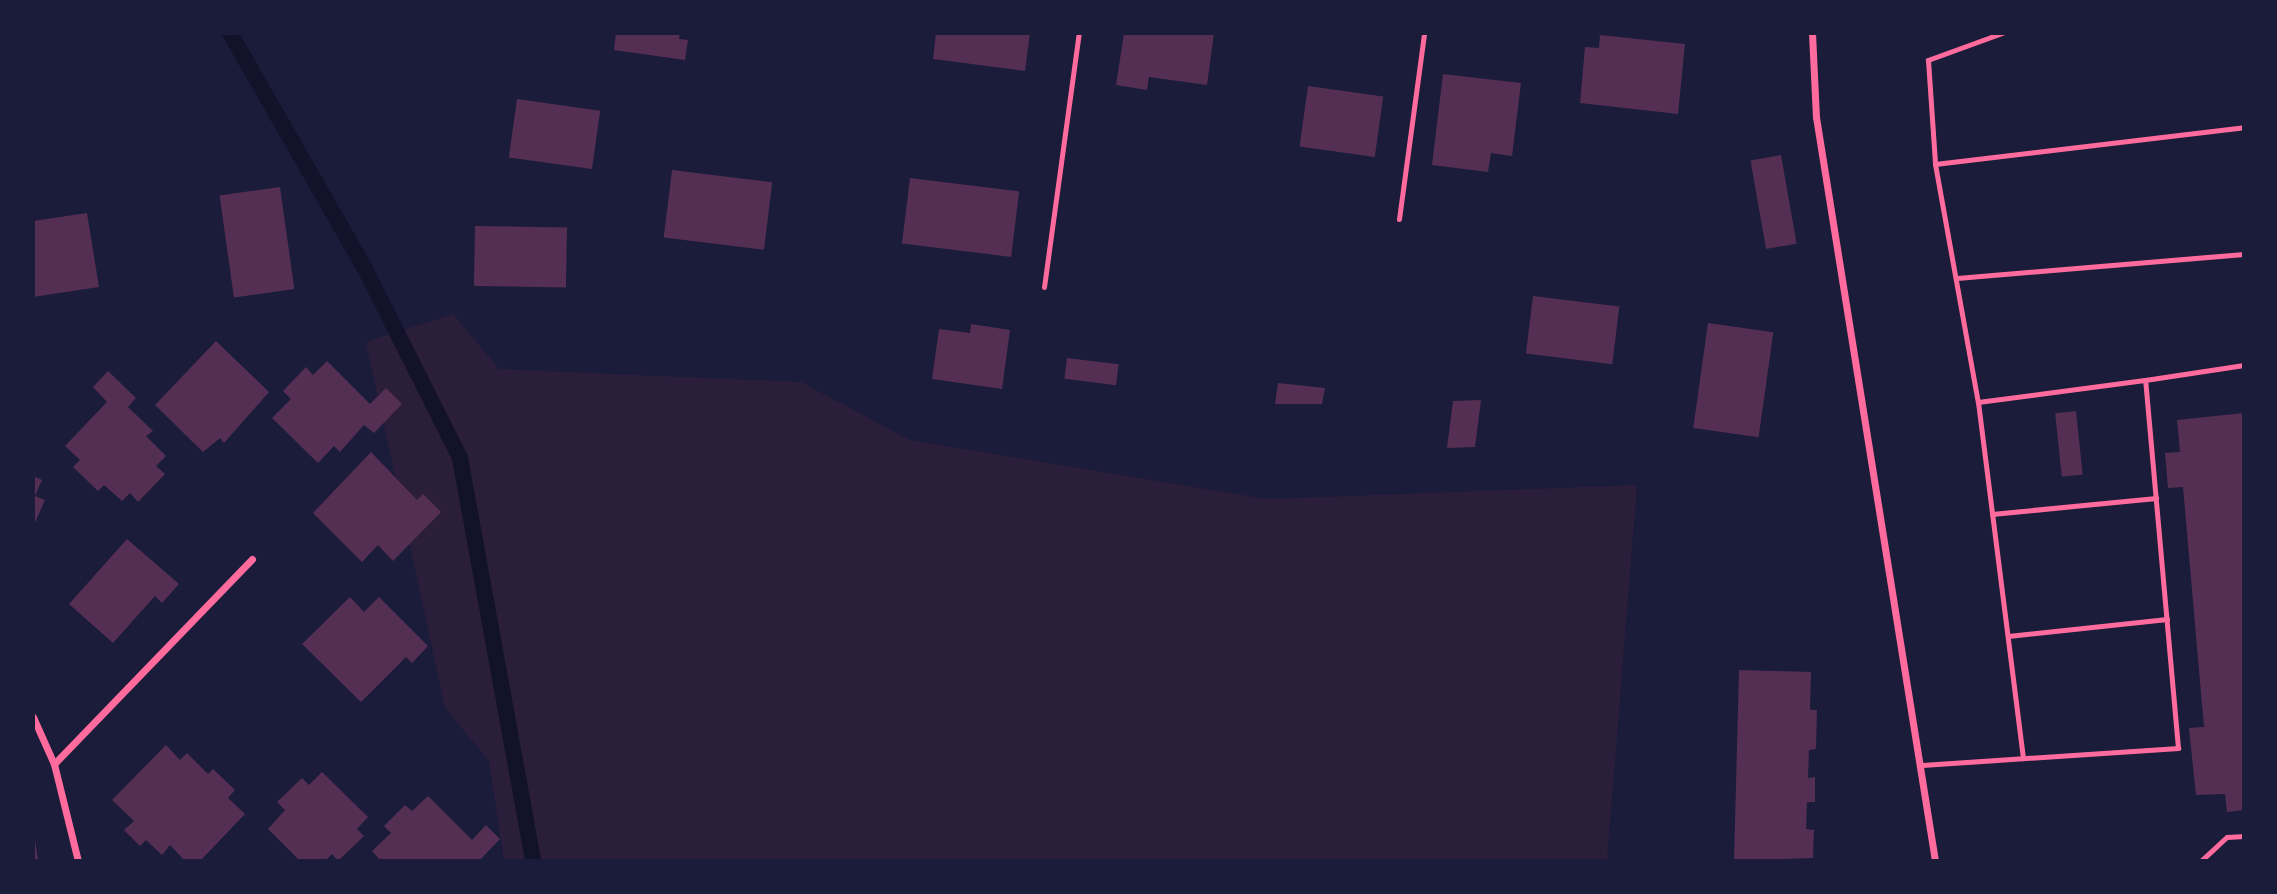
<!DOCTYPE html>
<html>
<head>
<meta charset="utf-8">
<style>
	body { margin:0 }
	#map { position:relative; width:2277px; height:894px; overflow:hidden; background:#1b1b3a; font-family:Lato,sans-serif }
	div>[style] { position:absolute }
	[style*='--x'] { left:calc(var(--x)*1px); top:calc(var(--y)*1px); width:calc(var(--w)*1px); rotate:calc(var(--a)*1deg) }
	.green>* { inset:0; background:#2a1e3b }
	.stream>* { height:16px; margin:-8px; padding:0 8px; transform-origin:8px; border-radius:8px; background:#12122b }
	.building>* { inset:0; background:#542f53; transform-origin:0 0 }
	.path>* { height:4.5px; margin:-2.25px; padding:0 2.25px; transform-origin:2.25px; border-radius:2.25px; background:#ff6b9d }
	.service>* { height:5px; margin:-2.5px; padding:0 2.5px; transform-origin:2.5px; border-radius:2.5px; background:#ff6b9d }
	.minor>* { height:7px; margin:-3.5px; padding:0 3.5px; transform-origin:3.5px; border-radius:3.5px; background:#ff6b9d }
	span { translate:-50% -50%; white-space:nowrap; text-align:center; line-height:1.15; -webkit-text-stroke:5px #1b1b3a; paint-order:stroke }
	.frame { position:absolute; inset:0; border:35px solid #1b1b3a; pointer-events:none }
</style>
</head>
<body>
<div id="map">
	<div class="green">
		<i style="clip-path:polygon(453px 314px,499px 369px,801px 382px,910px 440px,1267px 499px,1637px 485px,1607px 861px,504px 861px,489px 761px,445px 708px,366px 342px)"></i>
	</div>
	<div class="stream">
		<i style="--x:230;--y:33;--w:267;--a:60.2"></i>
		<i style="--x:363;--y:265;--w:216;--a:63.3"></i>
		<i style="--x:460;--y:458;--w:410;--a:79.7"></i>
	</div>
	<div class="building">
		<i style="clip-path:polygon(616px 33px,680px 33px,679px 39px,688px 40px,685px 60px,614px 50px)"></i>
		<i style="clip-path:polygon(936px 33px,1030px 33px,1025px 71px,933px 59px)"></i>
		<i style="clip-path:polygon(1124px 33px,1214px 33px,1207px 85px,1149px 77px,1147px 90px,1116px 85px)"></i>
		<i style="clip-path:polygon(1600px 35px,1685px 44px,1678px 114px,1580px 103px,1585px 47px,1599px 48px)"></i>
		<i style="clip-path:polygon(1443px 74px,1521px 83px,1512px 156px,1491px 153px,1488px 172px,1432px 165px)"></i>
		<i style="left:1308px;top:86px;width:76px;height:61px;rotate:8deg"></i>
		<i style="left:517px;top:99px;width:84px;height:59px;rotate:8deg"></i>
		<i style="left:1781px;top:155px;width:90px;height:31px;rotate:80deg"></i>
		<i style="left:672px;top:170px;width:101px;height:68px;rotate:7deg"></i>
		<i style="left:910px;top:178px;width:110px;height:66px;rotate:7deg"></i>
		<i style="left:280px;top:187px;width:103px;height:61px;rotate:82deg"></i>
		<i style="clip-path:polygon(87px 213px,99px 287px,33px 297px,33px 221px)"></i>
		<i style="left:475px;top:226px;width:92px;height:60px;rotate:1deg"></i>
		<i style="left:1533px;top:296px;width:87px;height:58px;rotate:7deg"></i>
		<i style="left:1708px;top:323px;width:66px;height:106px;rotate:8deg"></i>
		<i style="clip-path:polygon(971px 324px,1010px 330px,1002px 389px,932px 379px,939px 329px,970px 333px)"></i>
		<i style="clip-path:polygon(216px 341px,269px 392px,224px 443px,220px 438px,203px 452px,155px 405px)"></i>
		<i style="left:1067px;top:358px;width:52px;height:21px;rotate:7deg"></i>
		<i style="clip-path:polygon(327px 361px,370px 404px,386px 388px,402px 404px,374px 433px,364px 425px,340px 452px,334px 446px,318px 463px,272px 418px,291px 399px,283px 391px,306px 367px,313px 375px)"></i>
		<i style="clip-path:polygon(108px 371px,136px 398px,128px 407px,153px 431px,146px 436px,166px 456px,156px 466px,165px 474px,138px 502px,130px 493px,122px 501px,104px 485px,98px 491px,73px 467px,80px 460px,65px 446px,107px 402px,93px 387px)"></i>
		<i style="clip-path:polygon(1278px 383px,1325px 388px,1322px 404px,1275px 404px)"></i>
		<i style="clip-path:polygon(1481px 400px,1475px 447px,1447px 448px,1453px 401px)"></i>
		<i style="left:2076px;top:411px;width:64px;height:21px;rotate:84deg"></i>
		<i style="clip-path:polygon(2244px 413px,2244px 810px,2227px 812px,2225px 794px,2196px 795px,2189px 728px,2204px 727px,2183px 487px,2168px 488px,2165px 453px,2180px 452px,2177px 420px)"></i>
		<i style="clip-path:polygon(371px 452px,417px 500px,423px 494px,441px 512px,393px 561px,378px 545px,362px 562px,313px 513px)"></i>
		<i style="clip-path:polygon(33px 476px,42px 480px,35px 496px,45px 500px,33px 527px)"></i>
		<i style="clip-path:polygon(127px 539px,179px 584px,162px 603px,155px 596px,113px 643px,69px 604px)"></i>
		<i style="clip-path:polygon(350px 597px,364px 612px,379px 597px,428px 646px,412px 663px,406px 657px,361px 702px,302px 644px)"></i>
		<i style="clip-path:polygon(1739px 670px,1811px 672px,1810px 710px,1817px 710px,1816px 749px,1809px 750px,1808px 778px,1815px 777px,1815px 802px,1807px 802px,1806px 829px,1814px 830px,1813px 858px,1734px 861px)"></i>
		<i style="clip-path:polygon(166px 745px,180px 760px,187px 753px,208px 774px,213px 769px,235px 790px,228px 798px,245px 814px,200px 861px,185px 861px,170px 845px,162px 855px,146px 840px,140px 846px,124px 830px,134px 821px,112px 800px)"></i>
		<i style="clip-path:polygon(322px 772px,368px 817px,357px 829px,364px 836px,338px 861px,332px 854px,325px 861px,300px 861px,268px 829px,285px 810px,277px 802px,302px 778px,309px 785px)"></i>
		<i style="clip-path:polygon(428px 796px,472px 840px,486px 825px,500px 839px,479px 861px,381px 861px,372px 851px,391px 833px,384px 826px,405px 805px,412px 811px)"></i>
		<i style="clip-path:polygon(33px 840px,35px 840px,38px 861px,33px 861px)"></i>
	</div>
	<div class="path">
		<i style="--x:2201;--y:861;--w:35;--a:-43"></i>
		<i style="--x:2227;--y:837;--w:17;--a:-3"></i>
	</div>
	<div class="service">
		<i style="--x:2002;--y:33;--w:79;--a:160"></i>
		<i style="--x:1928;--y:60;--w:104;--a:86.1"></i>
		<i style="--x:1935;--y:164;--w:311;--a:-6.8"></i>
		<i style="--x:1935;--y:164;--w:242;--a:79.8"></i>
		<i style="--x:1978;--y:402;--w:359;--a:82.8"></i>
		<i style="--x:1399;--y:219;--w:188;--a:-82.3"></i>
		<i style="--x:1957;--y:278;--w:288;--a:-4.8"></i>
		<i style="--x:1044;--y:287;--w:256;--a:-82.2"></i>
		<i style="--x:1978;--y:402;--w:168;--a:-7.5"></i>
		<i style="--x:1992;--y:514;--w:165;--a:-5.6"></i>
		<i style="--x:2008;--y:636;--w:160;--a:-6.1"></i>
		<i style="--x:1922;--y:765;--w:257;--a:-3.8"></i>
		<i style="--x:2178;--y:748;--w:369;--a:-95.1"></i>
		<i style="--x:2145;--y:380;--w:100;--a:-8.6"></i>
	</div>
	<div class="minor">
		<i style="--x:1812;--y:33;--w:84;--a:87.3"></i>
		<i style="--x:1816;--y:117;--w:753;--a:80.91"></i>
		<i style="--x:33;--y:717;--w:51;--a:65.9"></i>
		<i style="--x:54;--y:764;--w:100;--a:76.1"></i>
		<i style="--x:54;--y:764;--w:285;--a:-46"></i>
	</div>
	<div class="frame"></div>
</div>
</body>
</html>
